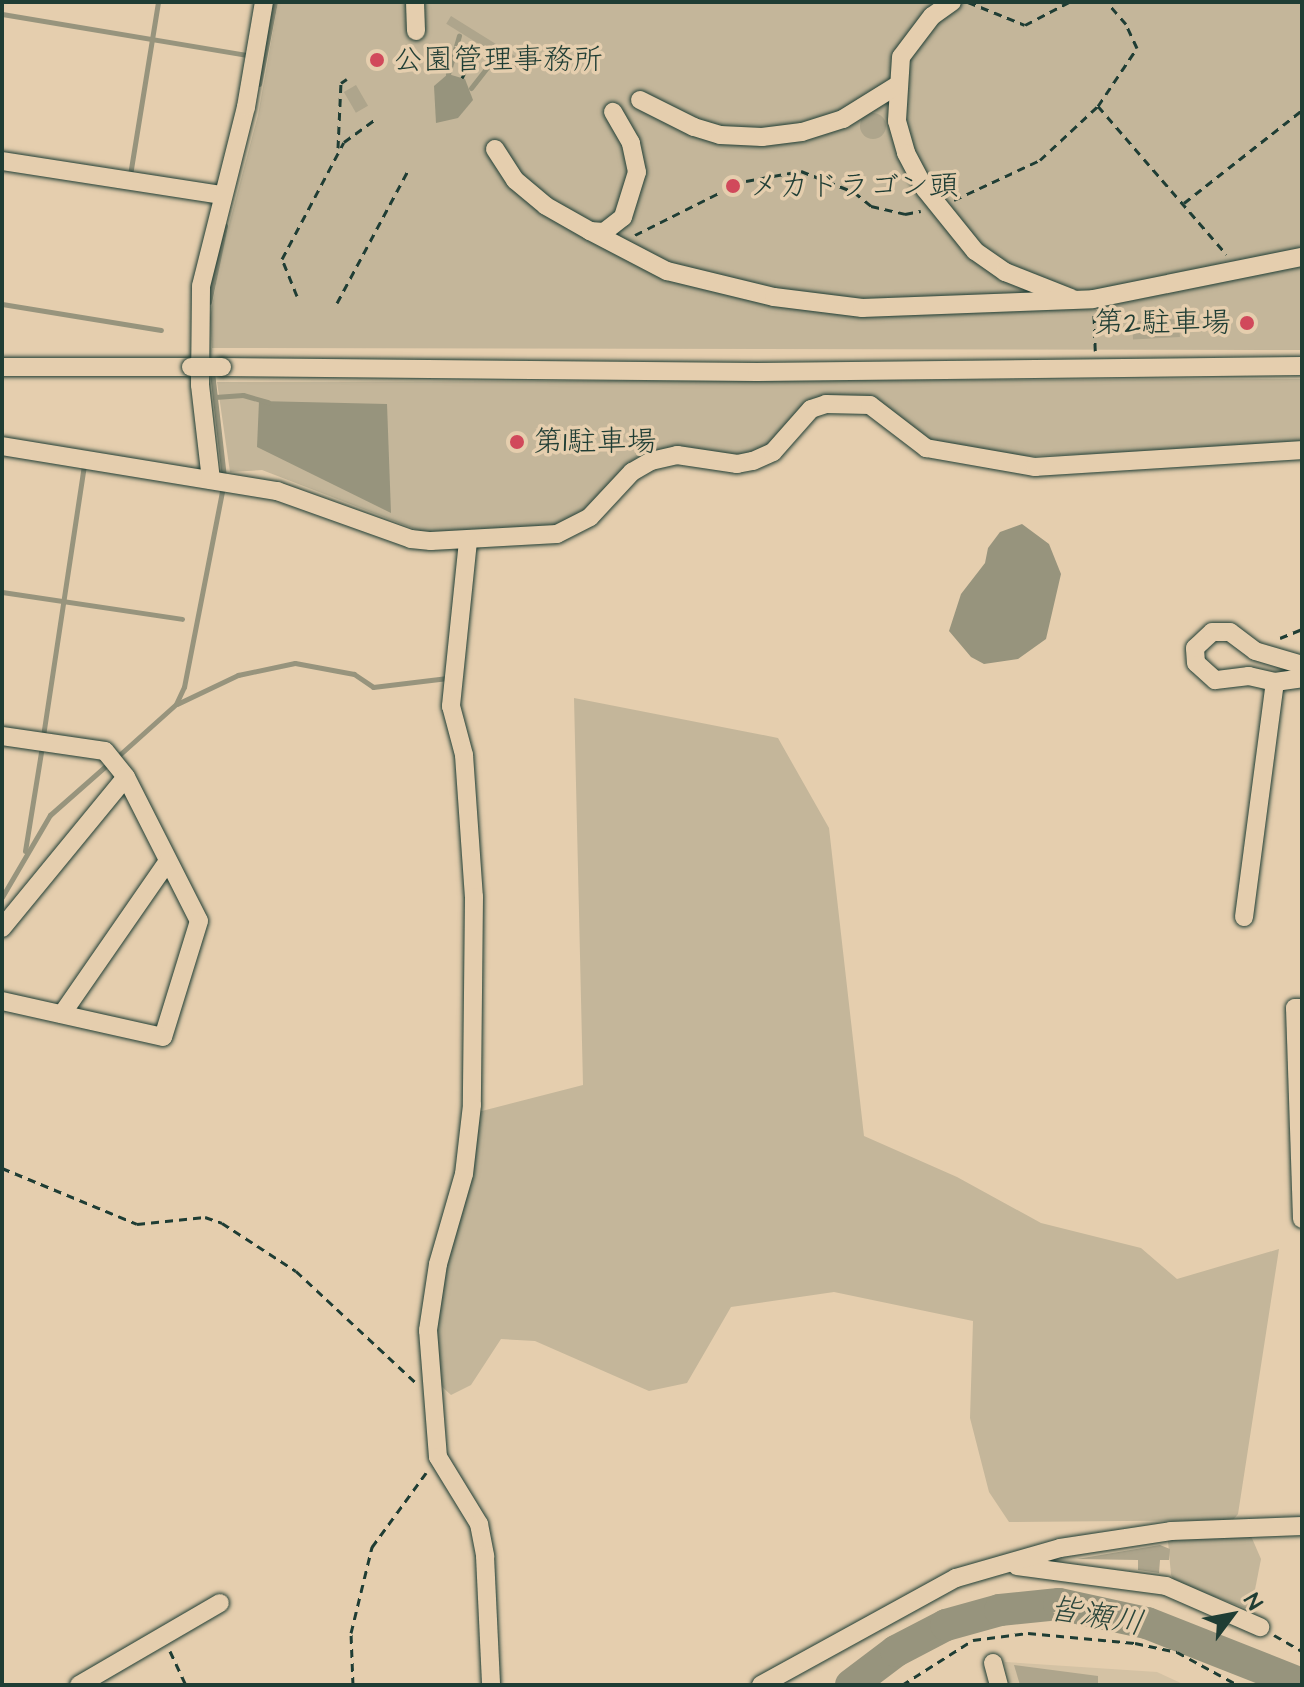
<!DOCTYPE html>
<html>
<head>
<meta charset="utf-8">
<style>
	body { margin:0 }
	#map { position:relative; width:1304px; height:1687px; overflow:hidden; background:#e5ceae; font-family:"Architects Daughter","Klee One",sans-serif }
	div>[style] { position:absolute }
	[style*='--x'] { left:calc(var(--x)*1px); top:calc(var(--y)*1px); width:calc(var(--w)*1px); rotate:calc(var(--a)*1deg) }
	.built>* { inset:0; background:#d4c2a4 }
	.green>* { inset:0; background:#c4b69a }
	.water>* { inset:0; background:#97947d }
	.stream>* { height:5px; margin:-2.5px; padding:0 2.5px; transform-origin:2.5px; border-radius:2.5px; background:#97947d }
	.river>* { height:32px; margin:-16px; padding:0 16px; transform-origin:16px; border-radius:16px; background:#97947d }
	.building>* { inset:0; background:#aea58c; transform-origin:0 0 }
	.round { border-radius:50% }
	.path>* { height:3px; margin-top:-1.5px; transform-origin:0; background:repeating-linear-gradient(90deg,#1f3d34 0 8px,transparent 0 14px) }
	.roads { filter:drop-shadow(0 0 2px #1f3d34) drop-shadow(0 0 2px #1f3d34) }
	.minor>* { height:18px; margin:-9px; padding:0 9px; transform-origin:9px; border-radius:9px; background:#e5ceae }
	.bridges { filter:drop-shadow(0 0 2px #1f3d34) drop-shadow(0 0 2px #1f3d34) }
	.minor-bridge>* { height:18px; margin:-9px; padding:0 9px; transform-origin:9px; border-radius:9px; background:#e5ceae }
	.dots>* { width:22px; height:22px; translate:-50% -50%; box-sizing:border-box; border:4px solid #e5ceae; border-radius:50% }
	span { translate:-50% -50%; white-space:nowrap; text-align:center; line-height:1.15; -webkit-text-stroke:7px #e5ceae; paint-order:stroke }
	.poi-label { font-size:30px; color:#1f3d34 }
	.left { translate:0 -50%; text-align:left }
	.right { translate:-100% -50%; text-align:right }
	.water-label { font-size:32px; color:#2b463b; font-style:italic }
	.frame { position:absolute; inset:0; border:4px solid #1f3d34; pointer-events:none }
	.north { position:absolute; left:1192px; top:1575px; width:80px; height:80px; -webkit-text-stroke:6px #e5ceae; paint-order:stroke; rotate:58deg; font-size:22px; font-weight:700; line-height:32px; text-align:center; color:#1f3d34 }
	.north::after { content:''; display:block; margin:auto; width:28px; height:36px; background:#1f3d34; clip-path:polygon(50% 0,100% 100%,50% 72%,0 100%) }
</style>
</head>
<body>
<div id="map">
	<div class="built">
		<i style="clip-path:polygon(1005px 1662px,1157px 1672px,1185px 1685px,1011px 1685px)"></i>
	</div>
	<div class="green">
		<i style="clip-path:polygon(278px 2px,1302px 2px,1302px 350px,212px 348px,210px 318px,221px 255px,258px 115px)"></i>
		<i style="clip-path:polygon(1302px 379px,1302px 443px,1294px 446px,1001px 457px,930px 440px,872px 399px,813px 398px,768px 449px,749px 457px,675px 449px,559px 526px,428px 534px,262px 470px,230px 472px,217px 382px)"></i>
		<i style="clip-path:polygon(574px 698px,778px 738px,829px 828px,864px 1136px,957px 1177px,1041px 1223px,1141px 1248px,1177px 1279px,1279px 1249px,1238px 1514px,1233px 1520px,1009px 1522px,989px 1492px,970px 1418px,973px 1321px,834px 1292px,731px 1307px,687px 1383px,649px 1391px,535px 1341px,501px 1339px,471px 1385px,451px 1395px,438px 1383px,435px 1328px,478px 1112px,583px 1085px)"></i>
		<i style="clip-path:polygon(1251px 1536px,1261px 1559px,1251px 1610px,1176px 1583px,1171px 1575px,1168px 1541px,1172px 1538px)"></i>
	</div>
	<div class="water">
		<i style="clip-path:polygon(448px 74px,465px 79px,473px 100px,458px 118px,436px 123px,434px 86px)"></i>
		<i style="clip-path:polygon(259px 401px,387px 404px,391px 513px,257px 447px)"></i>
		<i style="clip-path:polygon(1022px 524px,1049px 544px,1061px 574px,1046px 639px,1018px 659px,984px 664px,971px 657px,949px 631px,961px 594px,985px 563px,988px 548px,1000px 532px)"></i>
	</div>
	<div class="stream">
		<i style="--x:2;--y:14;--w:249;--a:9.5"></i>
		<i style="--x:448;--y:74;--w:40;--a:-74"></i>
		<i style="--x:259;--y:84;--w:84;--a:-79"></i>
		<i style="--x:471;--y:88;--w:41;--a:-52"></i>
		<i style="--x:130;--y:175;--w:175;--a:-80.8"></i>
		<i style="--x:209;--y:302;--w:78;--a:-78.1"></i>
		<i style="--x:2;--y:304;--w:161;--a:9.3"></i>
		<i style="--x:212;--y:372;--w:106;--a:83.5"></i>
		<i style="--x:215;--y:397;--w:28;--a:-4"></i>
		<i style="--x:243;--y:395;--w:26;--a:16"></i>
		<i style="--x:2;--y:592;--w:182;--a:8.5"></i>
		<i style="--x:177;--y:704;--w:68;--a:-25.4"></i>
		<i style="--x:238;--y:675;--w:58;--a:-11.9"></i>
		<i style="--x:295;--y:663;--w:60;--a:10.6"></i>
		<i style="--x:354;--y:674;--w:23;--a:34"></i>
		<i style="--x:373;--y:687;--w:75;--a:-6.9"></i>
		<i style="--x:43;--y:736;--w:274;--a:-81.4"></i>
		<i style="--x:117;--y:757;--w:79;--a:-41.9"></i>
		<i style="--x:176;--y:704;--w:19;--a:-65"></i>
		<i style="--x:184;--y:687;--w:204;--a:-79"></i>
		<i style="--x:25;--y:851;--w:106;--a:-80.8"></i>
		<i style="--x:2;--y:897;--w:95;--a:-59.7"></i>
		<i style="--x:50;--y:815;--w:79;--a:-41.4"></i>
	</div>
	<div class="river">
		<i style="--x:851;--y:1685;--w:56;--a:-37.1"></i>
		<i style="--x:896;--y:1651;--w:56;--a:-27.5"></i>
		<i style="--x:946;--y:1625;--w:56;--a:-15.5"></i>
		<i style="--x:1000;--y:1610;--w:59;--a:-5.8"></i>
		<i style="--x:1059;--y:1604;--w:90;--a:12.2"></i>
		<i style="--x:1147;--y:1623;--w:167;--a:21.5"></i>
	</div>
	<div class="building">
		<i style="left:451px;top:16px;width:83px;height:9px;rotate:32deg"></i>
		<i style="left:356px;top:85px;width:24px;height:14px;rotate:60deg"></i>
		<i class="round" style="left:860px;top:113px;width:26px;height:26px"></i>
		<i style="left:1179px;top:319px;width:18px;height:47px;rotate:87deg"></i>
		<i style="clip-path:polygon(1160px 1545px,1170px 1549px,1169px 1560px,1160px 1560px,1159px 1573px,1138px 1570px,1138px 1560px,1077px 1559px)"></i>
		<i style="clip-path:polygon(1014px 1665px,1098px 1676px,1098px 1685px,1020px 1685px)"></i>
	</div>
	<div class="path">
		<i style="--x:968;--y:2;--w:61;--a:22"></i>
		<i style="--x:1025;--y:25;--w:50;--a:-27.6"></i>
		<i style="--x:462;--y:78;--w:18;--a:-63"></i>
		<i style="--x:1098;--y:106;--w:196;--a:49.1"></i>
		<i style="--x:338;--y:148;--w:65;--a:-87.4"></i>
		<i style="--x:341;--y:83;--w:7;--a:-34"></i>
		<i style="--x:746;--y:181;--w:56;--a:-10.3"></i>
		<i style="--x:801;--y:171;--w:57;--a:21.6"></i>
		<i style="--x:854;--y:192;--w:22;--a:39"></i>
		<i style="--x:871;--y:206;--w:35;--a:13"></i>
		<i style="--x:905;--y:214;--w:16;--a:-11"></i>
		<i style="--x:954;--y:200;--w:95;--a:-24.9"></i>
		<i style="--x:1040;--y:160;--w:79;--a:-43"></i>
		<i style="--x:1098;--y:106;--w:70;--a:-56.1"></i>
		<i style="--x:1137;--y:48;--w:26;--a:-115"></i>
		<i style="--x:1126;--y:24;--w:29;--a:-131"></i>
		<i style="--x:1184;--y:203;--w:150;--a:-38.2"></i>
		<i style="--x:635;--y:235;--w:96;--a:-26.6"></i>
		<i style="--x:297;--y:296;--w:40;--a:-112"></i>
		<i style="--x:282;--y:259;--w:132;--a:-62.1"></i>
		<i style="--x:344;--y:142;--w:37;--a:-36"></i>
		<i style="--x:337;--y:303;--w:152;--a:-61.8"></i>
		<i style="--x:1094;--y:315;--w:36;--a:88"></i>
		<i style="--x:1280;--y:638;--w:24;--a:-22"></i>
		<i style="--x:2;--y:1168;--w:146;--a:22.5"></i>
		<i style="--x:137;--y:1224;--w:68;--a:-5.9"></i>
		<i style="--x:205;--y:1217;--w:18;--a:19"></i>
		<i style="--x:222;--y:1223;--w:88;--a:33"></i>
		<i style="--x:296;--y:1271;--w:163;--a:43"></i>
		<i style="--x:1274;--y:1635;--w:32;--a:30"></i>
		<i style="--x:170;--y:1651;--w:38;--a:65"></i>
		<i style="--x:353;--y:1685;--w:52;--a:-92.2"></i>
		<i style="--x:351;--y:1633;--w:89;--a:-76.3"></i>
		<i style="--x:372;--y:1547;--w:92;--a:-53.9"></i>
		<i style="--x:902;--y:1685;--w:84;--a:-32.4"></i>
		<i style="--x:973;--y:1640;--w:55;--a:-7.3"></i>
		<i style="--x:1028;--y:1633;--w:107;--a:5.3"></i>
		<i style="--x:1135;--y:1643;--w:43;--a:12.1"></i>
		<i style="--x:1177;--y:1652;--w:69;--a:28.4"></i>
	</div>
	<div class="roads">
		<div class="minor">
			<i style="--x:415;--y:2;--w:29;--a:88"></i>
			<i style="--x:952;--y:2;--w:24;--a:145"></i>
			<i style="--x:932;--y:16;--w:51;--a:127.1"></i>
			<i style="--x:901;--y:57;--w:64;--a:93.6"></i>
			<i style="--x:897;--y:121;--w:33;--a:74"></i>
			<i style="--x:906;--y:153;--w:41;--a:62.2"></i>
			<i style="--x:925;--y:189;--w:80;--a:51.1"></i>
			<i style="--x:975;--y:251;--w:37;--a:35"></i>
			<i style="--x:1005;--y:272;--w:71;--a:21.5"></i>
			<i style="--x:640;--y:100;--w:60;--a:26.6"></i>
			<i style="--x:694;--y:127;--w:27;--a:17"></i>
			<i style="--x:720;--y:135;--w:42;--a:2.7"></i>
			<i style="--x:762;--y:137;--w:40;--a:-7.1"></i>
			<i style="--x:802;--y:132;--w:43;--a:-17.6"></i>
			<i style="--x:843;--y:119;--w:66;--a:-32"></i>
			<i style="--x:495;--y:149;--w:37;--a:57"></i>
			<i style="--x:515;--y:180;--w:40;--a:40"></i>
			<i style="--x:546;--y:206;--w:51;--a:29.6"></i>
			<i style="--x:590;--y:231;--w:14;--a:4"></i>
			<i style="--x:604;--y:232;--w:24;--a:-38"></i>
			<i style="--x:623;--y:217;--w:47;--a:-72.7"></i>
			<i style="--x:637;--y:172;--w:30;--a:-102"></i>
			<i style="--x:631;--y:143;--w:36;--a:-120"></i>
			<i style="--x:2;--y:161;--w:222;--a:8.8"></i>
			<i style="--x:590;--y:231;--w:87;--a:27.5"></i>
			<i style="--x:667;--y:271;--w:110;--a:13.7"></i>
			<i style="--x:774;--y:297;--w:89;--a:7.1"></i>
			<i style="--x:862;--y:308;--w:231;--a:-2.2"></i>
			<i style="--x:1093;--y:299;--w:213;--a:-11.4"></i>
			<i style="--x:2;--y:367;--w:189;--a:0"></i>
			<i style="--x:222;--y:367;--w:535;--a:0.54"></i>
			<i style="--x:757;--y:372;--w:545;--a:-0.63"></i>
			<i style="--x:2;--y:446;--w:279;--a:9.3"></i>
			<i style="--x:277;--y:491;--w:142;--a:19.7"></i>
			<i style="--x:411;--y:539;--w:20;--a:6"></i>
			<i style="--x:431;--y:541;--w:126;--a:-3.2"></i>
			<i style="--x:557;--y:534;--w:37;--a:-27"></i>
			<i style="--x:590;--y:517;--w:62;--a:-47"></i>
			<i style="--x:632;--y:472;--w:22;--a:-30"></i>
			<i style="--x:651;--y:461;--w:27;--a:-13"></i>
			<i style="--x:677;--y:455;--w:61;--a:8.5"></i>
			<i style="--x:737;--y:464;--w:16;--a:-11"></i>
			<i style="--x:753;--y:461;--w:22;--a:-24"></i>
			<i style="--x:773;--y:452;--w:57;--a:-48.5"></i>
			<i style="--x:811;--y:409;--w:16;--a:-18"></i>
			<i style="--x:826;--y:404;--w:44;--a:1.3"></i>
			<i style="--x:870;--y:405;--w:71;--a:37.5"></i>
			<i style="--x:926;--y:448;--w:111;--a:9.9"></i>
			<i style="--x:1035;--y:467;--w:268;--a:-3.6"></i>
			<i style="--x:211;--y:480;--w:96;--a:-96.6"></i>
			<i style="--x:200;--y:385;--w:99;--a:-89.4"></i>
			<i style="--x:201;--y:286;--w:185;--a:-75.9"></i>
			<i style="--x:246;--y:107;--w:107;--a:-80.3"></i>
			<i style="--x:468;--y:541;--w:166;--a:95.9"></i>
			<i style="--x:451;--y:706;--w:51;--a:75.1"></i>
			<i style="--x:464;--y:755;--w:142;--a:86"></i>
			<i style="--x:474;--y:897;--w:208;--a:90.6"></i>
			<i style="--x:472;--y:1105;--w:69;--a:96.6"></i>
			<i style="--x:464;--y:1174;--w:94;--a:106.1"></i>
			<i style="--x:438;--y:1264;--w:67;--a:98.6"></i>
			<i style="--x:428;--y:1330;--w:127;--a:85.5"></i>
			<i style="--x:438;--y:1457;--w:79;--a:58.5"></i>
			<i style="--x:479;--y:1524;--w:33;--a:79"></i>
			<i style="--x:485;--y:1556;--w:129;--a:87.3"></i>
			<i style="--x:1275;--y:682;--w:27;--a:-167"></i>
			<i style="--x:1249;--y:676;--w:34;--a:173"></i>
			<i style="--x:1215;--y:680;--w:25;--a:-138"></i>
			<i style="--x:1196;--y:663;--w:15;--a:-94"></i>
			<i style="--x:1195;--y:648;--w:23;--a:-43"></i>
			<i style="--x:1212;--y:632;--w:18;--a:0"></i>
			<i style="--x:1230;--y:632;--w:31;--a:37"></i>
			<i style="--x:1255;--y:651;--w:49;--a:16.6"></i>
			<i style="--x:2;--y:736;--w:104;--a:8.3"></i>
			<i style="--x:105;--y:751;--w:33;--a:51"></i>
			<i style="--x:126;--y:777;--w:161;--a:63.1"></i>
			<i style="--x:199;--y:921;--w:121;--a:107.2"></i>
			<i style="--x:163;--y:1037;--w:165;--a:-167.4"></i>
			<i style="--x:1244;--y:917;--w:237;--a:-82.5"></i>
			<i style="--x:1275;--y:682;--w:27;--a:-8"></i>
			<i style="--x:2;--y:928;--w:195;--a:-50.6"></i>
			<i style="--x:1302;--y:1008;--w:7;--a:180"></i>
			<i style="--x:1295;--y:1008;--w:211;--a:88.1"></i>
			<i style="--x:62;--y:1014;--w:186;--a:-55.3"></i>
			<i style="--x:1017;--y:1566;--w:150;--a:7.6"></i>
			<i style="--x:1166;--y:1586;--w:103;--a:23.6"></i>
			<i style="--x:993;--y:1663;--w:23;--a:75"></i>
			<i style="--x:79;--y:1685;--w:163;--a:-30.2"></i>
			<i style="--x:761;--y:1685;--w:222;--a:-28.8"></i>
			<i style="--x:956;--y:1578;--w:108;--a:-16.1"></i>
			<i style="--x:1060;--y:1548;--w:112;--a:-8.7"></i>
			<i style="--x:1171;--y:1531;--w:131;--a:-2.2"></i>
		</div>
	</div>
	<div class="bridges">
		<div class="minor-bridge">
			<i style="--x:191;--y:367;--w:31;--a:0"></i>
		</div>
	</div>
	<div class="dots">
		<i style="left:377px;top:60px;background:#d1495b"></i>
		<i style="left:733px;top:186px;background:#d1495b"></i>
		<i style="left:1247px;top:323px;background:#d1495b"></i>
		<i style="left:517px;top:442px;background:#d1495b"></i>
	</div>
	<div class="poi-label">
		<span class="left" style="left:393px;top:60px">公園管理事務所</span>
		<span class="left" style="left:749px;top:186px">メカドラゴン頭</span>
		<span class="right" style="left:1231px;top:323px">第2駐車場</span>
		<span class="left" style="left:533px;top:442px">第1駐車場</span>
	</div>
	<div class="water-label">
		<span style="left:1096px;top:1617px;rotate:10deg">皆瀬川</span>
	</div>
	<div class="frame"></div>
	<div class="north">N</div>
</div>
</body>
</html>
